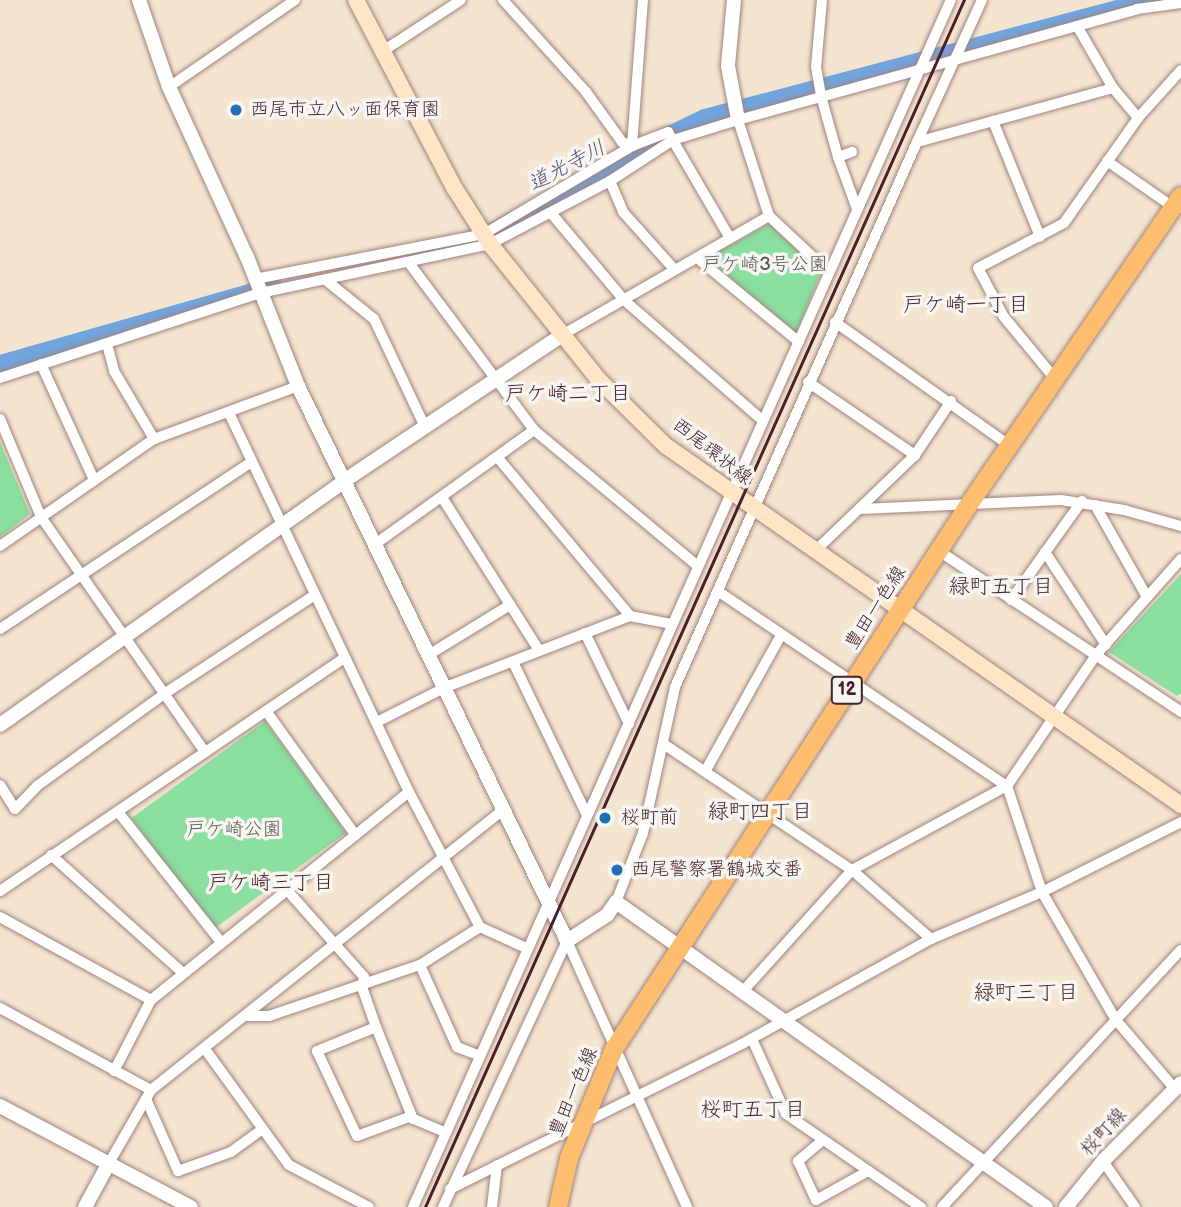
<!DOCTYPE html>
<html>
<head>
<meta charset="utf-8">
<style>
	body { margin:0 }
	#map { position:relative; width:1181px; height:1207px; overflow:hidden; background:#f4e5d1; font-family:"Balsamiq Sans","Klee One",sans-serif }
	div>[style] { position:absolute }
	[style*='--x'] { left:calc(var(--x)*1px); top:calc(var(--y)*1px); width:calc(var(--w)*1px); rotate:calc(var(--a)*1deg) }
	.green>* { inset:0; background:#8ade9f; transform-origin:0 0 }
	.river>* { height:18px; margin:-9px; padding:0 9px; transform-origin:9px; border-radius:9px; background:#71a3dc }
	.roads { filter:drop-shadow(0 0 2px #9f827e) drop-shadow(0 0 2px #9f827e) }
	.minor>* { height:10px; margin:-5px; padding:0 5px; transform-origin:5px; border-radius:5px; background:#fff }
	.tertiary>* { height:14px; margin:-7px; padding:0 7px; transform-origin:7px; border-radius:7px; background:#fff }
	.secondary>* { height:16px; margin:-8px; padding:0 8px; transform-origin:8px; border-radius:8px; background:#fee5c5 }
	.primary>* { height:18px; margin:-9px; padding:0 9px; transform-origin:9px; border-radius:9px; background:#fcbd6f }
	.rail>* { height:2.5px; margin:-1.25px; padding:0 1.25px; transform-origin:1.25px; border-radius:1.25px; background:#4a1f2b }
	.dots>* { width:19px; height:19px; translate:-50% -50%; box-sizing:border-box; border:4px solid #f6f6f2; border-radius:50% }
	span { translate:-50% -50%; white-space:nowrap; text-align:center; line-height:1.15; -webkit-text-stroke:7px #f6f6f2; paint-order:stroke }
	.shield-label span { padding:2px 5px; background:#f6f6f2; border:2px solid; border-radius:5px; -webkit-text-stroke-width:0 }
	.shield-label { font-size:18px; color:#4a1f2b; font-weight:700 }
	.poi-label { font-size:19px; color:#4a1f2b }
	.left { translate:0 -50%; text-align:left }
	.park-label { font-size:19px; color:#5d584e }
	.street-label { font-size:19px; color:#4a1f2b }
	.water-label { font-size:21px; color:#5a5472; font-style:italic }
	.neighbourhood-label { font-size:21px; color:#4a1f2b }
</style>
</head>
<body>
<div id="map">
	<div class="green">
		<i style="clip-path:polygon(769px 224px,821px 272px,796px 333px,707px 258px)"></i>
		<i style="clip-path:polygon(0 442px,30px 514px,0 537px)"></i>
		<i style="clip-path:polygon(1181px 574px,1181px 694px,1177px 696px,1109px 652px)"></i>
		<i style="left:265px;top:721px;width:138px;height:165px;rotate:54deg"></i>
	</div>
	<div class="river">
		<i style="--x:451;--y:248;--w:30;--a:-17"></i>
		<i style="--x:480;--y:239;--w:179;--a:-29.4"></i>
		<i style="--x:636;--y:151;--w:76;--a:-25.6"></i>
		<i style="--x:705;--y:118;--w:463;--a:-14.8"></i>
		<i style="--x:0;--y:364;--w:284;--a:-15.9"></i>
	</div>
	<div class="roads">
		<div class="minor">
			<i style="--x:503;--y:0;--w:124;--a:47.9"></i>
			<i style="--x:586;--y:92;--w:62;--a:54.2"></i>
			<i style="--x:622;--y:142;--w:11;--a:22"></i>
			<i style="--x:632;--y:146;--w:39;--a:-21"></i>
			<i style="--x:668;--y:132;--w:123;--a:59.7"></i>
			<i style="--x:822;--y:0;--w:67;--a:95.1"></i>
			<i style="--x:816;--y:67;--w:29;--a:80"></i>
			<i style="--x:821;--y:96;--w:63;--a:74.4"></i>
			<i style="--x:838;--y:157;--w:15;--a:-20"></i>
			<i style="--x:1077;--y:26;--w:72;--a:59.9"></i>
			<i style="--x:1113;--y:88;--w:39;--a:50"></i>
			<i style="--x:383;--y:51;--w:93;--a:-33.2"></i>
			<i style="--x:169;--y:87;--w:153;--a:-34.6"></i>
			<i style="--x:738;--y:120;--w:101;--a:72.1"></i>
			<i style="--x:769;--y:216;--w:82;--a:43"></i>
			<i style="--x:993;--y:121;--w:125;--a:67.9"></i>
			<i style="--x:917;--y:142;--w:156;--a:-65.4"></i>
			<i style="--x:838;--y:157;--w:55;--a:69.9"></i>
			<i style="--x:1107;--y:161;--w:80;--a:34.9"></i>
			<i style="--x:610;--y:181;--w:34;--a:67"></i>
			<i style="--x:623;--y:212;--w:76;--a:48.2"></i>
			<i style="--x:551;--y:213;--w:114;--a:50"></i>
			<i style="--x:624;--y:300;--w:184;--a:41"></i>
			<i style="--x:697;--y:258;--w:132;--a:39.5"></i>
			<i style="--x:409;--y:263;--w:209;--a:53.2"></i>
			<i style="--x:534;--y:430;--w:213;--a:39.7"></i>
			<i style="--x:255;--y:279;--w:233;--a:-11.1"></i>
			<i style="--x:484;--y:234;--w:172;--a:-30.7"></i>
			<i style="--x:632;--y:146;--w:146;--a:-85.7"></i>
			<i style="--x:327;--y:281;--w:60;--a:39"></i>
			<i style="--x:374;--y:319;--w:119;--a:64.7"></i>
			<i style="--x:835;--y:322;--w:214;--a:35.3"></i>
			<i style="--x:562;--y:335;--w:239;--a:-29.9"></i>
			<i style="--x:107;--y:344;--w:28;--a:75"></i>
			<i style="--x:114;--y:371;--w:79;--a:59.5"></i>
			<i style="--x:41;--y:364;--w:128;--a:65.4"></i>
			<i style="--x:0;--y:378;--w:274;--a:-18.1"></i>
			<i style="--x:260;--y:293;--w:235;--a:-12"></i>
			<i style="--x:490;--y:244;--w:136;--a:-27.7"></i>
			<i style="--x:610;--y:181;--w:75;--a:-33.1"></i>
			<i style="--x:673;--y:140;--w:68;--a:-17.1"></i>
			<i style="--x:738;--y:120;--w:414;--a:-15.5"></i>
			<i style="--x:1137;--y:9;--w:44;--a:-7.8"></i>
			<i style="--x:1056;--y:380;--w:82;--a:-129.5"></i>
			<i style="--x:1004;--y:317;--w:55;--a:-118"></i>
			<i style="--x:978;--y:268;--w:97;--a:-27.6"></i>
			<i style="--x:1064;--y:223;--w:128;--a:-54.8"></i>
			<i style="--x:1138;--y:118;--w:64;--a:-48.1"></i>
			<i style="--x:808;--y:382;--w:130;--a:34.3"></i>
			<i style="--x:230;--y:415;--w:417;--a:64.6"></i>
			<i style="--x:409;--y:792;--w:153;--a:62.3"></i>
			<i style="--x:480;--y:927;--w:51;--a:24.5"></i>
			<i style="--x:0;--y:419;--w:106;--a:67.3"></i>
			<i style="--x:41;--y:517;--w:287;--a:55.1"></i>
			<i style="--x:498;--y:458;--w:206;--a:50.1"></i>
			<i style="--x:443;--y:499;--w:179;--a:57.6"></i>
			<i style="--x:1095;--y:505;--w:106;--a:60.5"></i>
			<i style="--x:861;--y:509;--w:200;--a:-2.6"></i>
			<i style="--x:1061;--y:500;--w:64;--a:9"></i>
			<i style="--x:1124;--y:510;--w:59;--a:15.7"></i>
			<i style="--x:374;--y:545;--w:197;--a:-35.7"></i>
			<i style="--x:0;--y:546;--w:188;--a:-34.8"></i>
			<i style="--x:154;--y:439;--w:153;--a:-20.2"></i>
			<i style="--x:939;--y:551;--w:291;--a:33.6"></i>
			<i style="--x:814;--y:552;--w:140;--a:-43.8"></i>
			<i style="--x:915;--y:455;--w:65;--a:-56.3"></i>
			<i style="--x:1045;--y:552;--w:111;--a:56.7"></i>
			<i style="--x:719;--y:592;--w:347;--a:34"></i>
			<i style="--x:1007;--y:786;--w:112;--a:71.7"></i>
			<i style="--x:1042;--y:892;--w:148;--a:60"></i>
			<i style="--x:1116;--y:1020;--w:91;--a:49.5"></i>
			<i style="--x:1011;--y:600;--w:122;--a:-54.4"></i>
			<i style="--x:0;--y:629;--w:300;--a:-33.6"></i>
			<i style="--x:585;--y:633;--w:101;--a:64.2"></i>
			<i style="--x:430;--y:654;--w:94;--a:-31.5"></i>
			<i style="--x:513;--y:662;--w:170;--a:64.2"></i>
			<i style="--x:266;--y:711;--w:150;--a:54.2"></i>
			<i style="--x:377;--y:722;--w:77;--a:-26.9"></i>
			<i style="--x:446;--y:687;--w:197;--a:-21.1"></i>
			<i style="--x:630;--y:616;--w:43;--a:10.8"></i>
			<i style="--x:665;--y:745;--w:225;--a:33.8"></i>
			<i style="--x:852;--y:870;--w:105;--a:41.1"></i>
			<i style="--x:706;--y:770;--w:154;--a:-60.9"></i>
			<i style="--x:0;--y:785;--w:28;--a:58"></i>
			<i style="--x:15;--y:809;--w:32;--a:-46"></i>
			<i style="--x:37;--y:786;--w:157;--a:-35.9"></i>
			<i style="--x:164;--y:694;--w:178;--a:-33.3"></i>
			<i style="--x:119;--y:813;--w:163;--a:51.7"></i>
			<i style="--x:51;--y:855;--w:177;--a:41.8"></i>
			<i style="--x:286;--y:889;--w:118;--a:48.4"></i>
			<i style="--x:364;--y:977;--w:10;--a:101"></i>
			<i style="--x:362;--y:987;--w:42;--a:70.7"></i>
			<i style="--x:0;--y:891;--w:415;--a:-34.1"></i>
			<i style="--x:616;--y:902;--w:74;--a:-68.6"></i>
			<i style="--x:643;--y:833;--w:149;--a:-77.6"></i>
			<i style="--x:675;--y:687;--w:596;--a:-66.06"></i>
			<i style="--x:917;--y:142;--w:203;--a:-15.4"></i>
			<i style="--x:0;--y:917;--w:172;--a:28.8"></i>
			<i style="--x:567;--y:941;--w:292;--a:65.7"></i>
			<i style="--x:420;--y:965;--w:90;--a:65.7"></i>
			<i style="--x:457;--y:1047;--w:22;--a:21"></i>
			<i style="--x:744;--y:990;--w:161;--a:-48"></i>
			<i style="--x:852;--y:870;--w:176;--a:-28.5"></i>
			<i style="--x:1007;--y:786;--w:158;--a:-55.8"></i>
			<i style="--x:1096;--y:655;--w:128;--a:-48.5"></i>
			<i style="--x:0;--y:1008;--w:172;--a:28.5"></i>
			<i style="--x:247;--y:1016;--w:22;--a:0"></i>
			<i style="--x:269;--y:1016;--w:159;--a:-18.7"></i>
			<i style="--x:420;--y:965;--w:71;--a:-32.3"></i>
			<i style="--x:752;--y:1039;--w:82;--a:65.6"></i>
			<i style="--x:786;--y:1114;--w:164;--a:34.6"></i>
			<i style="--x:205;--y:1049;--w:143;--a:54.1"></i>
			<i style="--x:289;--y:1165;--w:90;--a:27.7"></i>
			<i style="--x:114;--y:1071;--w:80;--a:-62.5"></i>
			<i style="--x:151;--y:1000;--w:331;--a:-38.9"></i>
			<i style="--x:146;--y:1099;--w:79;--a:66"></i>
			<i style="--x:178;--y:1171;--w:56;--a:-19.7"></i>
			<i style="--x:231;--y:1152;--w:39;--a:-36"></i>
			<i style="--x:413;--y:1119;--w:99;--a:-111.9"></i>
			<i style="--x:376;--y:1027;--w:64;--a:157.9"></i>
			<i style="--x:317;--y:1051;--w:94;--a:64.8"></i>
			<i style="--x:357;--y:1136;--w:55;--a:-20.1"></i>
			<i style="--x:409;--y:1117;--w:39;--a:23"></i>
			<i style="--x:823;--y:1140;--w:33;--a:140"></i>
			<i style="--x:798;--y:1161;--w:43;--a:65.2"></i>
			<i style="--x:816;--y:1200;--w:60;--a:-29.1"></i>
			<i style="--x:1103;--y:1161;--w:56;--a:55.2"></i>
			<i style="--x:109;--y:1163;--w:84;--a:-60.1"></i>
			<i style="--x:151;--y:1090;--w:448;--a:-38.5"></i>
			<i style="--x:450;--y:1189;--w:326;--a:-26.4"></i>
			<i style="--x:742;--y:1044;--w:216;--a:-29.1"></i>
			<i style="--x:931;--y:939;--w:121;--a:-22.9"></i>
			<i style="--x:1042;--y:892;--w:156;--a:-26.7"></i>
			<i style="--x:413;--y:1207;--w:1321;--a:-65.98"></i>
			<i style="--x:443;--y:1207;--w:293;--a:-65"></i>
			<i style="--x:492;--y:1207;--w:42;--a:-83.2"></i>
			<i style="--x:942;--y:1207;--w:351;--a:-47.1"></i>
		</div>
		<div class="tertiary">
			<i style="--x:139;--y:0;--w:92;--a:71"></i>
			<i style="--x:169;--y:87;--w:187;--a:65.4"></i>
			<i style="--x:247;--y:257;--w:139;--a:68.4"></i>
			<i style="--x:298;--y:386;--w:617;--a:64.14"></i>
			<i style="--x:567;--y:941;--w:48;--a:-33"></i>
			<i style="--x:607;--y:915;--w:16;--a:-55"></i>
			<i style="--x:616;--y:902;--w:527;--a:35.35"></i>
			<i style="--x:734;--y:0;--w:66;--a:95.2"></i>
			<i style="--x:728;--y:66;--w:55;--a:79.5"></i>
			<i style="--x:0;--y:725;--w:422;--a:-35.3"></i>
			<i style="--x:344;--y:481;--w:262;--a:-33.8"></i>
			<i style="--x:0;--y:1106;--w:216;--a:27.9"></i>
			<i style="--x:85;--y:1207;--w:50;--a:-61.4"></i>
			<i style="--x:1066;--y:1207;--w:59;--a:-51.2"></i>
			<i style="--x:1103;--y:1161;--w:110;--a:-45"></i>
		</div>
		<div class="secondary">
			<i style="--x:356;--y:0;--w:213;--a:62.4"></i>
			<i style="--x:455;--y:189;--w:65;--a:57.5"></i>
			<i style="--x:490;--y:244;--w:173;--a:51.3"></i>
			<i style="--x:598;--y:379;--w:95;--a:44.6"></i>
			<i style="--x:666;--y:446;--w:628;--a:34.88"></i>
		</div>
		<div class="primary">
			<i style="--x:558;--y:1207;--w:50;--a:-77.3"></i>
			<i style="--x:569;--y:1158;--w:118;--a:-67.6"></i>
			<i style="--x:614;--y:1049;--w:648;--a:-56.9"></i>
			<i style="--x:968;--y:506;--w:376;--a:-55.5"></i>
		</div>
	</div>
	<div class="rail">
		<i style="--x:425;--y:1207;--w:1322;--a:-65.94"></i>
	</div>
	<div class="dots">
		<i style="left:236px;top:110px;background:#1f6fb2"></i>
		<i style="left:605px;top:818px;background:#1f6fb2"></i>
		<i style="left:617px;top:870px;background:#1f6fb2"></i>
	</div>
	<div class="shield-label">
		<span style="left:847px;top:690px">12</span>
	</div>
	<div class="poi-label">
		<span class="left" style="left:250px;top:110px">西尾市立八ッ面保育園</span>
		<span class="left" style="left:621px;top:818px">桜町前</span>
		<span class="left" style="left:631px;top:870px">西尾警察署鶴城交番</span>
	</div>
	<div class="park-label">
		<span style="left:765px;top:265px">戸ケ崎3号公園</span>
		<span style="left:234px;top:830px">戸ケ崎公園</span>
	</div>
	<div class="street-label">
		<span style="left:712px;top:452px;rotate:38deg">西尾環状線</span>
		<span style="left:876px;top:608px;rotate:-57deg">豊田一色線</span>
		<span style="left:574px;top:1092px;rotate:-67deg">豊田一色線</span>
		<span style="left:1104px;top:1132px;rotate:-47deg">桜町線</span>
	</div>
	<div class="water-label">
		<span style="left:567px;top:166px;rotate:-28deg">道光寺川</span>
	</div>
	<div class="neighbourhood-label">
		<span style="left:966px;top:305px">戸ケ崎一丁目</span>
		<span style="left:568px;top:394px">戸ケ崎二丁目</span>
		<span style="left:1001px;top:587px">緑町五丁目</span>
		<span style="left:760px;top:812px">緑町四丁目</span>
		<span style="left:271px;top:883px">戸ケ崎三丁目</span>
		<span style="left:1026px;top:993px">緑町三丁目</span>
		<span style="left:753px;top:1110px">桜町五丁目</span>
	</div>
</div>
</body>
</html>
